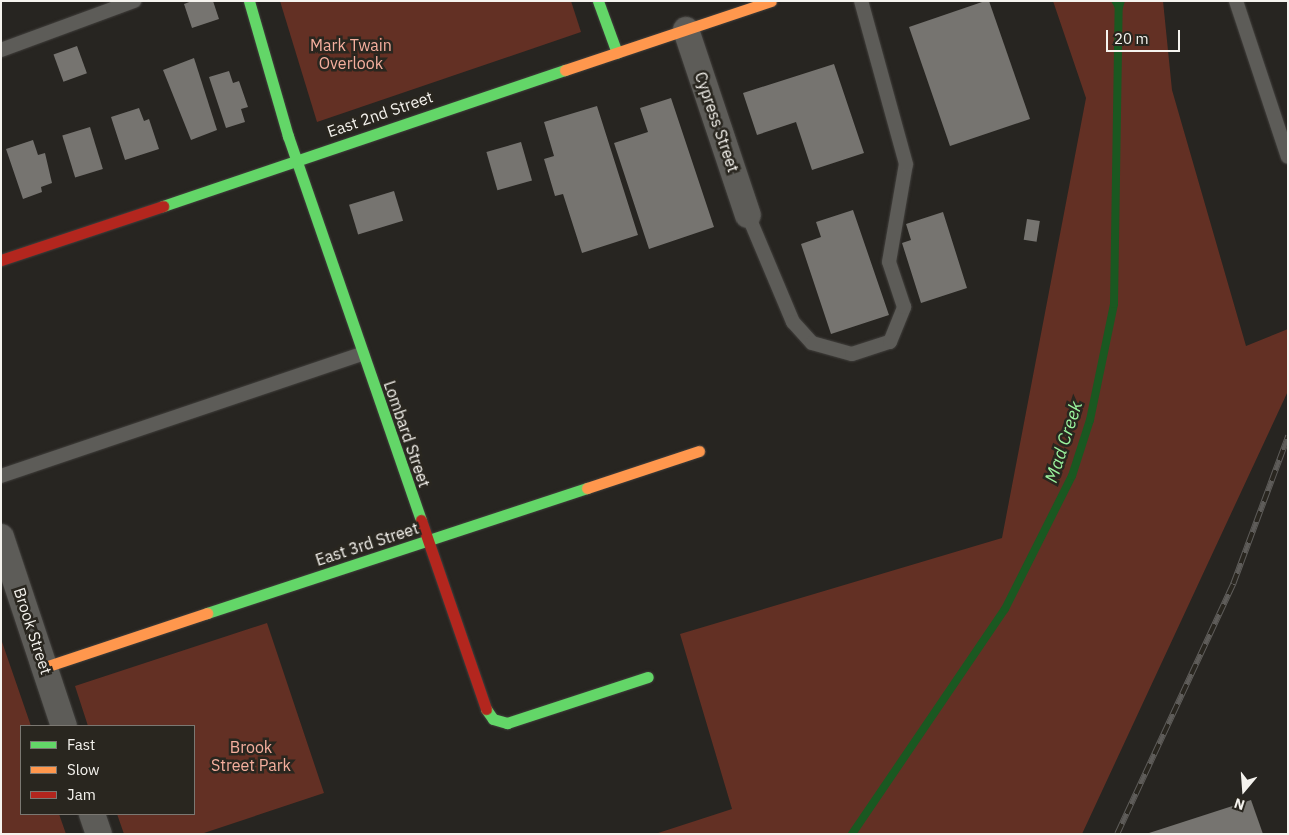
<!DOCTYPE html>
<html>
<head>
<meta charset="utf-8">
<style>
	body { margin:0 }
	#map { position:relative; width:1289px; height:835px; overflow:hidden; background:#272521; font-family:"IBM Plex Sans",sans-serif }
	div>[style] { position:absolute }
	[style*='--x'] { left:calc(var(--x)*1px); top:calc(var(--y)*1px); width:calc(var(--w)*1px); rotate:calc(var(--a)*1deg) }
	.green>* { inset:0; background:#633024 }
	.water>* { inset:0; background:#1a5821 }
	.stream>* { height:8px; margin:-4px; padding:0 4px; transform-origin:4px; border-radius:4px; background:#1a5821 }
	.building>* { inset:0; background:#767470; transform-origin:0 0 }
	.roads { filter:drop-shadow(0 0 1px #413f3c) drop-shadow(0 0 1px #413f3c) }
	.lane>* { height:14px; margin:-7px; padding:0 7px; transform-origin:7px; border-radius:7px; background:#5d5c58 }
	.street>* { height:26px; margin:-13px; padding:0 13px; transform-origin:13px; border-radius:13px; background:#5d5c58 }
	.fast>* { height:11px; margin:-5.5px; padding:0 5.5px; transform-origin:5.5px; border-radius:5.5px; background:#63d668 }
	.slow>* { height:11px; margin:-5.5px; padding:0 5.5px; transform-origin:5.5px; border-radius:5.5px; background:#ff974d }
	.jam>* { height:11px; margin:-5.5px; padding:0 5.5px; transform-origin:5.5px; border-radius:5.5px; background:#b3261e }
	.rail>* { height:5.5px; margin-top:-2.75px; transform-origin:0; background:repeating-linear-gradient(90deg,#29261f 0 11px,#5e5c59 0 22px); box-sizing:border-box; border-block:1px solid #5e5c59 }
	span { translate:-50% -50%; white-space:nowrap; text-align:center; line-height:1.15; -webkit-text-stroke:5px #29261f; paint-order:stroke }
	.park-label { font-size:16px; color:#f5af9e }
	.street-label { font-size:16px; color:#f5f3ee }
	.water-label { font-size:18px; color:#9af39d; font-style:italic }
	.frame { position:absolute; inset:0; border:2px solid #f5f3ee; pointer-events:none }
	.legend { position:absolute; left:20px; top:725px; width:175px; height:90px; box-sizing:border-box; background:#29261f; border:1px solid #7b7872; margin:0; padding:6px 9px; list-style:none; font-size:15px; color:#f5f3ee }
	.legend li { display:flex; align-items:center; gap:10px; height:25px }
	.legend b { width:25px; border:1px solid #7b7872 }
	.north { position:absolute; left:1219px; top:765px; width:50px; height:50px; -webkit-text-stroke:4px #29261f; paint-order:stroke; rotate:198deg; font-size:14px; font-weight:700; line-height:20px; text-align:center; color:#f5f3ee }
	.north::after { content:''; display:block; margin:auto; width:18px; height:22px; background:#f5f3ee; clip-path:polygon(50% 0,100% 100%,50% 72%,0 100%) }
	.scale { position:absolute; left:1106px; top:30px; width:74px; height:22px; box-sizing:border-box; border:2px solid #f5f3ee; border-top:0; padding-left:6px; font-size:15px; line-height:18px; white-space:nowrap; color:#f5f3ee; -webkit-text-stroke:4px #29261f; paint-order:stroke }
</style>
</head>
<body>
<div id="map">
	<div class="green">
		<i style="clip-path:polygon(280px 1px,571px 1px,581px 32px,317px 122px)"></i>
		<i style="clip-path:polygon(1053px 1px,1163px 1px,1172px 90px,1246px 346px,1288px 329px,1288px 391px,1082px 834px,655px 834px,732px 809px,680px 634px,1002px 538px,1086px 98px)"></i>
		<i style="clip-path:polygon(267px 623px,324px 793px,201px 834px,124px 834px,117px 814px,194px 814px,194px 726px,88px 726px,75px 686px)"></i>
		<i style="clip-path:polygon(1px 639px,31px 726px,21px 726px,21px 814px,59px 814px,66px 834px,1px 834px)"></i>
	</div>
	<div class="water">
		<i style="clip-path:polygon(1111px 1px,1125px 1px,1120px 17px)"></i>
	</div>
	<div class="stream">
		<i style="--x:852;--y:834;--w:272;--a:-55.8"></i>
		<i style="--x:1005;--y:609;--w:149;--a:-63.3"></i>
		<i style="--x:1072;--y:476;--w:59;--a:-72.2"></i>
		<i style="--x:1090;--y:420;--w:118;--a:-78.3"></i>
		<i style="--x:1114;--y:304;--w:303;--a:-89.1"></i>
	</div>
	<div class="building">
		<i style="clip-path:polygon(192px 1px,213px 1px,219px 19px,192px 28px,184px 4px)"></i>
		<i style="clip-path:polygon(985px 1px,989px 1px,1030px 119px,950px 146px,909px 27px)"></i>
		<i style="left:77px;top:46px;width:29px;height:25px;rotate:70deg"></i>
		<i style="clip-path:polygon(194px 58px,217px 130px,191px 140px,163px 70px)"></i>
		<i style="clip-path:polygon(834px 64px,864px 153px,812px 170px,796px 122px,757px 135px,743px 93px)"></i>
		<i style="clip-path:polygon(229px 71px,233px 83px,239px 81px,248px 107px,241px 109px,245px 122px,226px 128px,209px 77px)"></i>
		<i style="clip-path:polygon(671px 98px,714px 227px,649px 249px,614px 143px,648px 132px,640px 108px)"></i>
		<i style="clip-path:polygon(597px 106px,638px 235px,582px 253px,563px 194px,555px 196px,544px 159px,554px 156px,544px 122px)"></i>
		<i style="clip-path:polygon(139px 108px,144px 121px,149px 119px,159px 149px,125px 160px,111px 117px)"></i>
		<i style="left:90px;top:127px;width:44px;height:29px;rotate:73deg"></i>
		<i style="clip-path:polygon(33px 140px,38px 155px,45px 153px,52px 183px,41px 187px,42px 192px,23px 199px,6px 149px)"></i>
		<i style="left:521px;top:142px;width:40px;height:36px;rotate:74deg"></i>
		<i style="left:394px;top:191px;width:31px;height:47px;rotate:73deg"></i>
		<i style="clip-path:polygon(853px 210px,889px 315px,831px 334px,801px 244px,821px 237px,816px 222px)"></i>
		<i style="clip-path:polygon(943px 212px,967px 288px,921px 303px,902px 243px,911px 240px,906px 224px)"></i>
		<i style="left:1027px;top:219px;width:13px;height:21px;rotate:9deg"></i>
		<i style="clip-path:polygon(1251px 800px,1263px 834px,1149px 834px,1149px 833px)"></i>
	</div>
	<div class="roads">
		<div class="lane">
			<i style="--x:1236;--y:1;--w:164;--a:71.6"></i>
			<i style="--x:1;--y:50;--w:142;--a:-20.2"></i>
			<i style="--x:748;--y:215;--w:116;--a:67.2"></i>
			<i style="--x:793;--y:322;--w:28;--a:48"></i>
			<i style="--x:812;--y:343;--w:41;--a:15.4"></i>
			<i style="--x:852;--y:354;--w:40;--a:-18"></i>
			<i style="--x:890;--y:342;--w:38;--a:-68"></i>
			<i style="--x:904;--y:307;--w:47;--a:-108.4"></i>
			<i style="--x:889;--y:262;--w:99;--a:-80.2"></i>
			<i style="--x:906;--y:164;--w:169;--a:-105.4"></i>
			<i style="--x:1;--y:476;--w:381;--a:-18.7"></i>
		</div>
		<div class="street">
			<i style="--x:686;--y:30;--w:195;--a:71.5"></i>
			<i style="--x:1;--y:537;--w:199;--a:71.6"></i>
			<i style="--x:92;--y:814;--w:21;--a:71"></i>
		</div>
		<div class="fast">
			<i style="--x:249;--y:1;--w:141;--a:73.9"></i>
			<i style="--x:288;--y:136;--w:406;--a:70.9"></i>
			<i style="--x:598;--y:1;--w:55;--a:69.9"></i>
			<i style="--x:163;--y:206;--w:424;--a:-18.7"></i>
			<i style="--x:207;--y:613;--w:400;--a:-18.2"></i>
			<i style="--x:486;--y:709;--w:12;--a:55"></i>
			<i style="--x:493;--y:719;--w:15;--a:16"></i>
			<i style="--x:507;--y:723;--w:148;--a:-18.1"></i>
		</div>
		<div class="slow">
			<i style="--x:565;--y:70;--w:217;--a:-18.5"></i>
			<i style="--x:587;--y:488;--w:118;--a:-18.3"></i>
			<i style="--x:45;--y:667;--w:171;--a:-18.4"></i>
		</div>
		<div class="jam">
			<i style="--x:1;--y:260;--w:171;--a:-18.4"></i>
			<i style="--x:421;--y:520;--w:200;--a:71"></i>
		</div>
	</div>
	<div class="rail">
		<i style="--x:1117;--y:834;--w:276;--a:-65.1"></i>
		<i style="--x:1233;--y:584;--w:158;--a:-69.6"></i>
	</div>
	<div class="park-label">
		<span style="left:351px;top:54px">Mark Twain<br>Overlook</span>
		<span style="left:251px;top:756px">Brook<br>Street Park</span>
	</div>
	<div class="street-label">
		<span style="left:380px;top:114px;rotate:-19deg">East 2nd Street</span>
		<span style="left:717px;top:122px;rotate:71deg">Cypress Street</span>
		<span style="left:407px;top:434px;rotate:71deg">Lombard Street</span>
		<span style="left:367px;top:544px;rotate:-18deg">East 3rd Street</span>
		<span style="left:33px;top:631px;rotate:72deg">Brook Street</span>
	</div>
	<div class="water-label">
		<span style="left:1064px;top:442px;rotate:-72deg">Mad Creek</span>
	</div>
	<div class="frame"></div>
	<ul class="legend">
	<li><b style="height:6px;background:#63d668"></b>Fast</li>
	<li><b style="height:6px;background:#ff974d"></b>Slow</li>
	<li><b style="height:6px;background:#b3261e"></b>Jam</li>
	</ul>
	<div class="north">N</div>
	<div class="scale">20 m</div>
</div>
</body>
</html>
